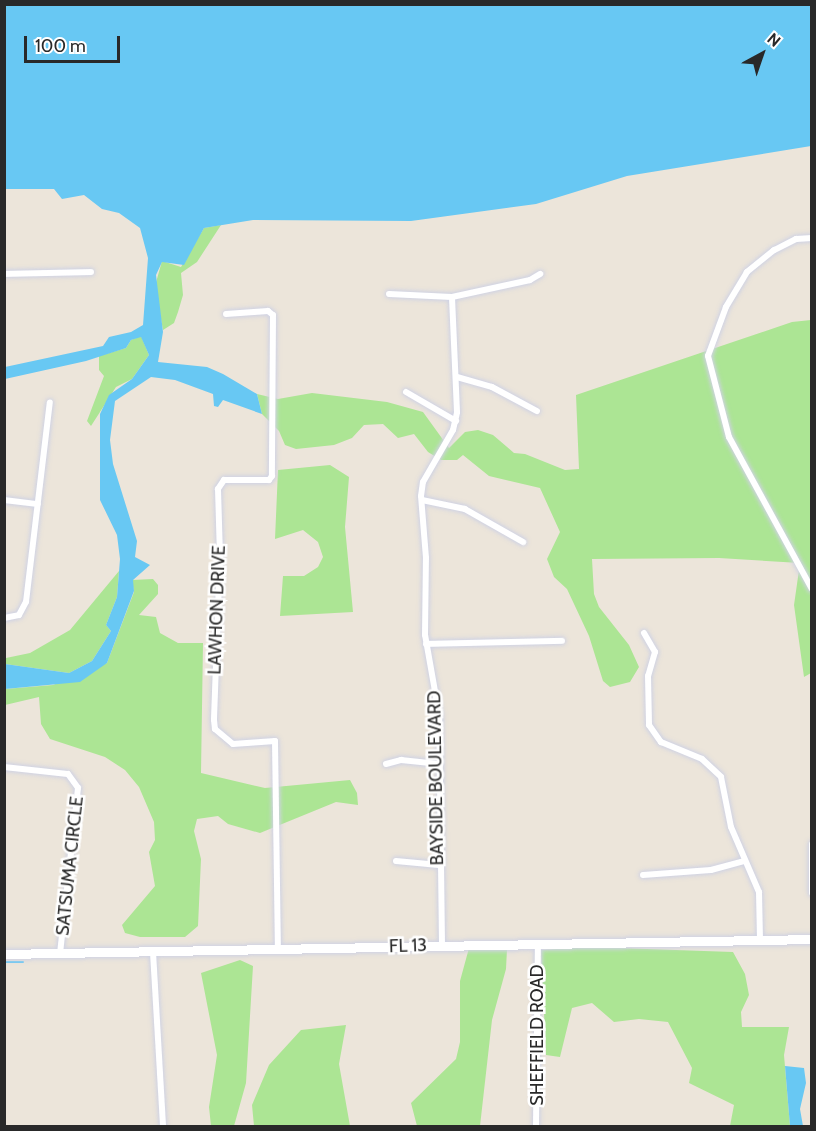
<!DOCTYPE html>
<html>
<head>
<meta charset="utf-8">
<style>
	body { margin:0 }
	#map { position:relative; width:816px; height:1131px; overflow:hidden; background:#ece5da; font-family:Cabin,sans-serif }
	div>[style] { position:absolute }
	[style*='--x'] { left:calc(var(--x)*1px); top:calc(var(--y)*1px); width:calc(var(--w)*1px); rotate:calc(var(--a)*1deg) }
	.green>* { inset:0; background:#ace594 }
	.water>* { inset:0; background:#68c8f3 }
	.stream>* { height:2px; margin:-1px; padding:0 1px; transform-origin:1px; border-radius:1px; background:#68c8f3 }
	.roads { filter:drop-shadow(0 0 2px #cfd2e3) drop-shadow(0 0 2px #cfd2e3) }
	.minor>* { height:6px; margin:-3px; padding:0 3px; transform-origin:3px; border-radius:3px; background:#fff }
	.secondary>* { height:9px; margin:-4.5px; padding:0 4.5px; transform-origin:4.5px; border-radius:4.5px; background:#fff }
	span { translate:-50% -50%; white-space:nowrap; text-align:center; line-height:1.15; -webkit-text-stroke:5px #fff; paint-order:stroke }
	.street-label { font-size:18px; color:#292929 }
	.frame { position:absolute; inset:0; border:6px solid #292929; pointer-events:none }
	.north { position:absolute; left:732px; top:24px; width:60px; height:60px; -webkit-text-stroke:4px #fff; paint-order:stroke; rotate:40deg; font-size:16px; font-weight:700; line-height:24px; text-align:center; color:#292929 }
	.north::after { content:''; display:block; margin:auto; width:21px; height:27px; background:#292929; clip-path:polygon(50% 0,100% 100%,50% 72%,0 100%) }
	.scale { position:absolute; left:24px; top:36px; width:96px; height:27px; box-sizing:border-box; border:3px solid #292929; border-top:0; padding-left:8px; font-size:18px; line-height:21px; white-space:nowrap; color:#292929; -webkit-text-stroke:4px #fff; paint-order:stroke }
</style>
</head>
<body>
<div id="map">
	<div class="green">
		<i style="clip-path:polygon(221px 225px,197px 262px,181px 273px,183px 295px,178px 312px,174px 323px,163px 330px,155px 286px,162px 261px,181px 267px,204px 228px)"></i>
		<i style="clip-path:polygon(811px 320px,811px 673px,804px 677px,794px 605px,800px 563px,719px 558px,592px 559px,594px 594px,599px 607px,629px 645px,639px 667px,630px 682px,610px 687px,603px 681px,589px 636px,567px 589px,554px 577px,547px 559px,560px 532px,540px 488px,489px 476px,463px 455px,457px 460px,441px 460px,428px 452px,414px 434px,398px 438px,383px 424px,364px 425px,352px 438px,334px 445px,296px 449px,285px 445px,279px 431px,262px 414px,257px 394px,278px 399px,312px 393px,387px 402px,423px 412px,449px 448px,465px 432px,478px 430px,493px 435px,514px 453px,525px 454px,565px 470px,579px 469px,576px 395px,792px 322px)"></i>
		<i style="clip-path:polygon(141px 336px,149px 355px,132px 379px,116px 387px,91px 426px,87px 421px,104px 376px,99px 370px,99px 356px,126px 348px,131px 340px)"></i>
		<i style="clip-path:polygon(330px 465px,349px 477px,345px 527px,353px 612px,280px 616px,283px 576px,304px 576px,318px 567px,323px 557px,318px 542px,303px 530px,275px 539px,278px 470px)"></i>
		<i style="clip-path:polygon(119px 571px,117px 597px,106px 625px,111px 631px,92px 661px,69px 673px,5px 664px,6px 658px,30px 653px,70px 630px)"></i>
		<i style="clip-path:polygon(153px 579px,158px 585px,158px 594px,139px 615px,156px 617px,160px 633px,178px 643px,203px 643px,201px 773px,265px 788px,350px 780px,357px 793px,358px 805px,336px 802px,260px 833px,228px 824px,218px 816px,197px 819px,194px 831px,201px 859px,198px 926px,185px 937px,140px 937px,125px 933px,122px 925px,155px 886px,149px 852px,155px 840px,154px 822px,139px 787px,125px 770px,105px 757px,50px 739px,41px 724px,39px 697px,5px 705px,5px 689px,53px 685px,107px 663px,134px 592px,132px 580px)"></i>
		<i style="clip-path:polygon(589px 947px,733px 952px,745px 974px,749px 995px,741px 1012px,742px 1027px,789px 1027px,784px 1055px,790px 1126px,730px 1126px,734px 1105px,689px 1083px,692px 1068px,668px 1022px,639px 1019px,614px 1022px,592px 1003px,572px 1008px,560px 1057px,546px 1055px,541px 950px)"></i>
		<i style="clip-path:polygon(469px 948px,507px 949px,506px 969px,492px 1020px,480px 1126px,417px 1126px,411px 1103px,456px 1059px,460px 1042px,460px 981px)"></i>
		<i style="clip-path:polygon(240px 960px,253px 966px,246px 1083px,234px 1126px,211px 1126px,209px 1107px,217px 1055px,201px 973px)"></i>
		<i style="clip-path:polygon(346px 1025px,339px 1064px,350px 1126px,254px 1126px,252px 1105px,269px 1065px,301px 1030px)"></i>
	</div>
	<div class="water">
		<i style="clip-path:polygon(5px 4px,811px 5px,811px 146px,627px 176px,536px 204px,411px 221px,253px 220px,204px 228px,184px 265px,162px 262px,156px 275px,163px 332px,158px 362px,207px 367px,223px 374px,257px 394px,262px 414px,223px 400px,218px 407px,214px 406px,213px 394px,175px 380px,151px 377px,115px 401px,110px 440px,113px 464px,137px 541px,135px 557px,150px 565px,133px 580px,134px 591px,107px 663px,80px 682px,5px 689px,5px 664px,69px 673px,92px 661px,111px 631px,106px 625px,117px 597px,120px 559px,117px 535px,100px 500px,100px 414px,109px 395px,132px 379px,149px 355px,141px 337px,131px 340px,126px 348px,86px 361px,5px 379px,5px 367px,103px 346px,109px 337px,131px 332px,143px 325px,148px 258px,140px 228px,119px 213px,102px 209px,84px 195px,62px 199px,54px 189px,5px 189px)"></i>
		<i style="clip-path:polygon(785px 1066px,804px 1068px,806px 1083px,800px 1109px,803px 1126px,790px 1126px)"></i>
	</div>
	<div class="stream">
		<i style="--x:4;--y:962;--w:19;--a:0"></i>
	</div>
	<div class="roads">
		<div class="minor">
			<i style="--x:812;--y:238;--w:16;--a:176"></i>
			<i style="--x:796;--y:239;--w:25;--a:153"></i>
			<i style="--x:774;--y:250;--w:35;--a:141"></i>
			<i style="--x:747;--y:272;--w:41;--a:121"></i>
			<i style="--x:726;--y:307;--w:52;--a:110.2"></i>
			<i style="--x:708;--y:356;--w:84;--a:75.5"></i>
			<i style="--x:729;--y:437;--w:173;--a:61.4"></i>
			<i style="--x:4;--y:274;--w:87;--a:-1.3"></i>
			<i style="--x:389;--y:294;--w:63;--a:2.7"></i>
			<i style="--x:452;--y:297;--w:80;--a:-12.3"></i>
			<i style="--x:530;--y:280;--w:12;--a:-31"></i>
			<i style="--x:226;--y:314;--w:42;--a:-4.1"></i>
			<i style="--x:268;--y:311;--w:6;--a:39"></i>
			<i style="--x:273;--y:315;--w:161;--a:90.4"></i>
			<i style="--x:272;--y:476;--w:5;--a:127"></i>
			<i style="--x:269;--y:480;--w:45;--a:180"></i>
			<i style="--x:224;--y:480;--w:11;--a:124"></i>
			<i style="--x:218;--y:489;--w:66;--a:88.3"></i>
			<i style="--x:220;--y:555;--w:165;--a:92.1"></i>
			<i style="--x:214;--y:720;--w:9;--a:84"></i>
			<i style="--x:215;--y:729;--w:23;--a:40"></i>
			<i style="--x:233;--y:744;--w:42;--a:-4.1"></i>
			<i style="--x:275;--y:741;--w:208;--a:89.2"></i>
			<i style="--x:457;--y:377;--w:36;--a:16"></i>
			<i style="--x:492;--y:387;--w:51;--a:28.1"></i>
			<i style="--x:406;--y:392;--w:58;--a:30.1"></i>
			<i style="--x:4;--y:500;--w:34;--a:7"></i>
			<i style="--x:422;--y:500;--w:44;--a:11.8"></i>
			<i style="--x:465;--y:509;--w:67;--a:29.6"></i>
			<i style="--x:4;--y:618;--w:15;--a:-11"></i>
			<i style="--x:19;--y:615;--w:15;--a:-62"></i>
			<i style="--x:26;--y:602;--w:201;--a:-83.2"></i>
			<i style="--x:644;--y:633;--w:22;--a:60"></i>
			<i style="--x:655;--y:652;--w:25;--a:106"></i>
			<i style="--x:648;--y:676;--w:49;--a:88.8"></i>
			<i style="--x:649;--y:725;--w:21;--a:55"></i>
			<i style="--x:661;--y:742;--w:44;--a:22.5"></i>
			<i style="--x:702;--y:759;--w:26;--a:43"></i>
			<i style="--x:721;--y:777;--w:51;--a:78.7"></i>
			<i style="--x:731;--y:827;--w:71;--a:66.7"></i>
			<i style="--x:759;--y:892;--w:48;--a:88.8"></i>
			<i style="--x:426;--y:644;--w:136;--a:-1.3"></i>
			<i style="--x:386;--y:764;--w:16;--a:-15"></i>
			<i style="--x:401;--y:760;--w:37;--a:6"></i>
			<i style="--x:4;--y:767;--w:64;--a:6.2"></i>
			<i style="--x:68;--y:774;--w:17;--a:54"></i>
			<i style="--x:78;--y:788;--w:166;--a:96.2"></i>
			<i style="--x:812;--y:844;--w:49;--a:90"></i>
			<i style="--x:396;--y:861;--w:43;--a:5.3"></i>
			<i style="--x:643;--y:875;--w:68;--a:-4.2"></i>
			<i style="--x:711;--y:870;--w:34;--a:-15"></i>
			<i style="--x:442;--y:945;--w:231;--a:-90.7"></i>
			<i style="--x:439;--y:714;--w:80;--a:-100"></i>
			<i style="--x:425;--y:635;--w:77;--a:-89.3"></i>
			<i style="--x:426;--y:558;--w:62;--a:-94.6"></i>
			<i style="--x:421;--y:496;--w:14;--a:-82"></i>
			<i style="--x:423;--y:482;--w:60;--a:-60"></i>
			<i style="--x:453;--y:430;--w:18;--a:-77"></i>
			<i style="--x:457;--y:412;--w:115;--a:-92.5"></i>
			<i style="--x:153;--y:952;--w:174;--a:86.7"></i>
			<i style="--x:536;--y:1126;--w:183;--a:-89.4"></i>
		</div>
		<div class="secondary">
			<i style="--x:4;--y:954;--w:808;--a:-1.06"></i>
		</div>
	</div>
	<div class="street-label">
		<span style="left:217px;top:610px;rotate:-88deg">LAWHON DRIVE</span>
		<span style="left:436px;top:778px;rotate:-91deg">BAYSIDE BOULEVARD</span>
		<span style="left:70px;top:866px;rotate:-84deg">SATSUMA CIRCLE</span>
		<span style="left:408px;top:946px;rotate:-2deg">FL 13</span>
		<span style="left:537px;top:1035px;rotate:-90deg">SHEFFIELD ROAD</span>
	</div>
	<div class="frame"></div>
	<div class="north">N</div>
	<div class="scale">100 m</div>
</div>
</body>
</html>
